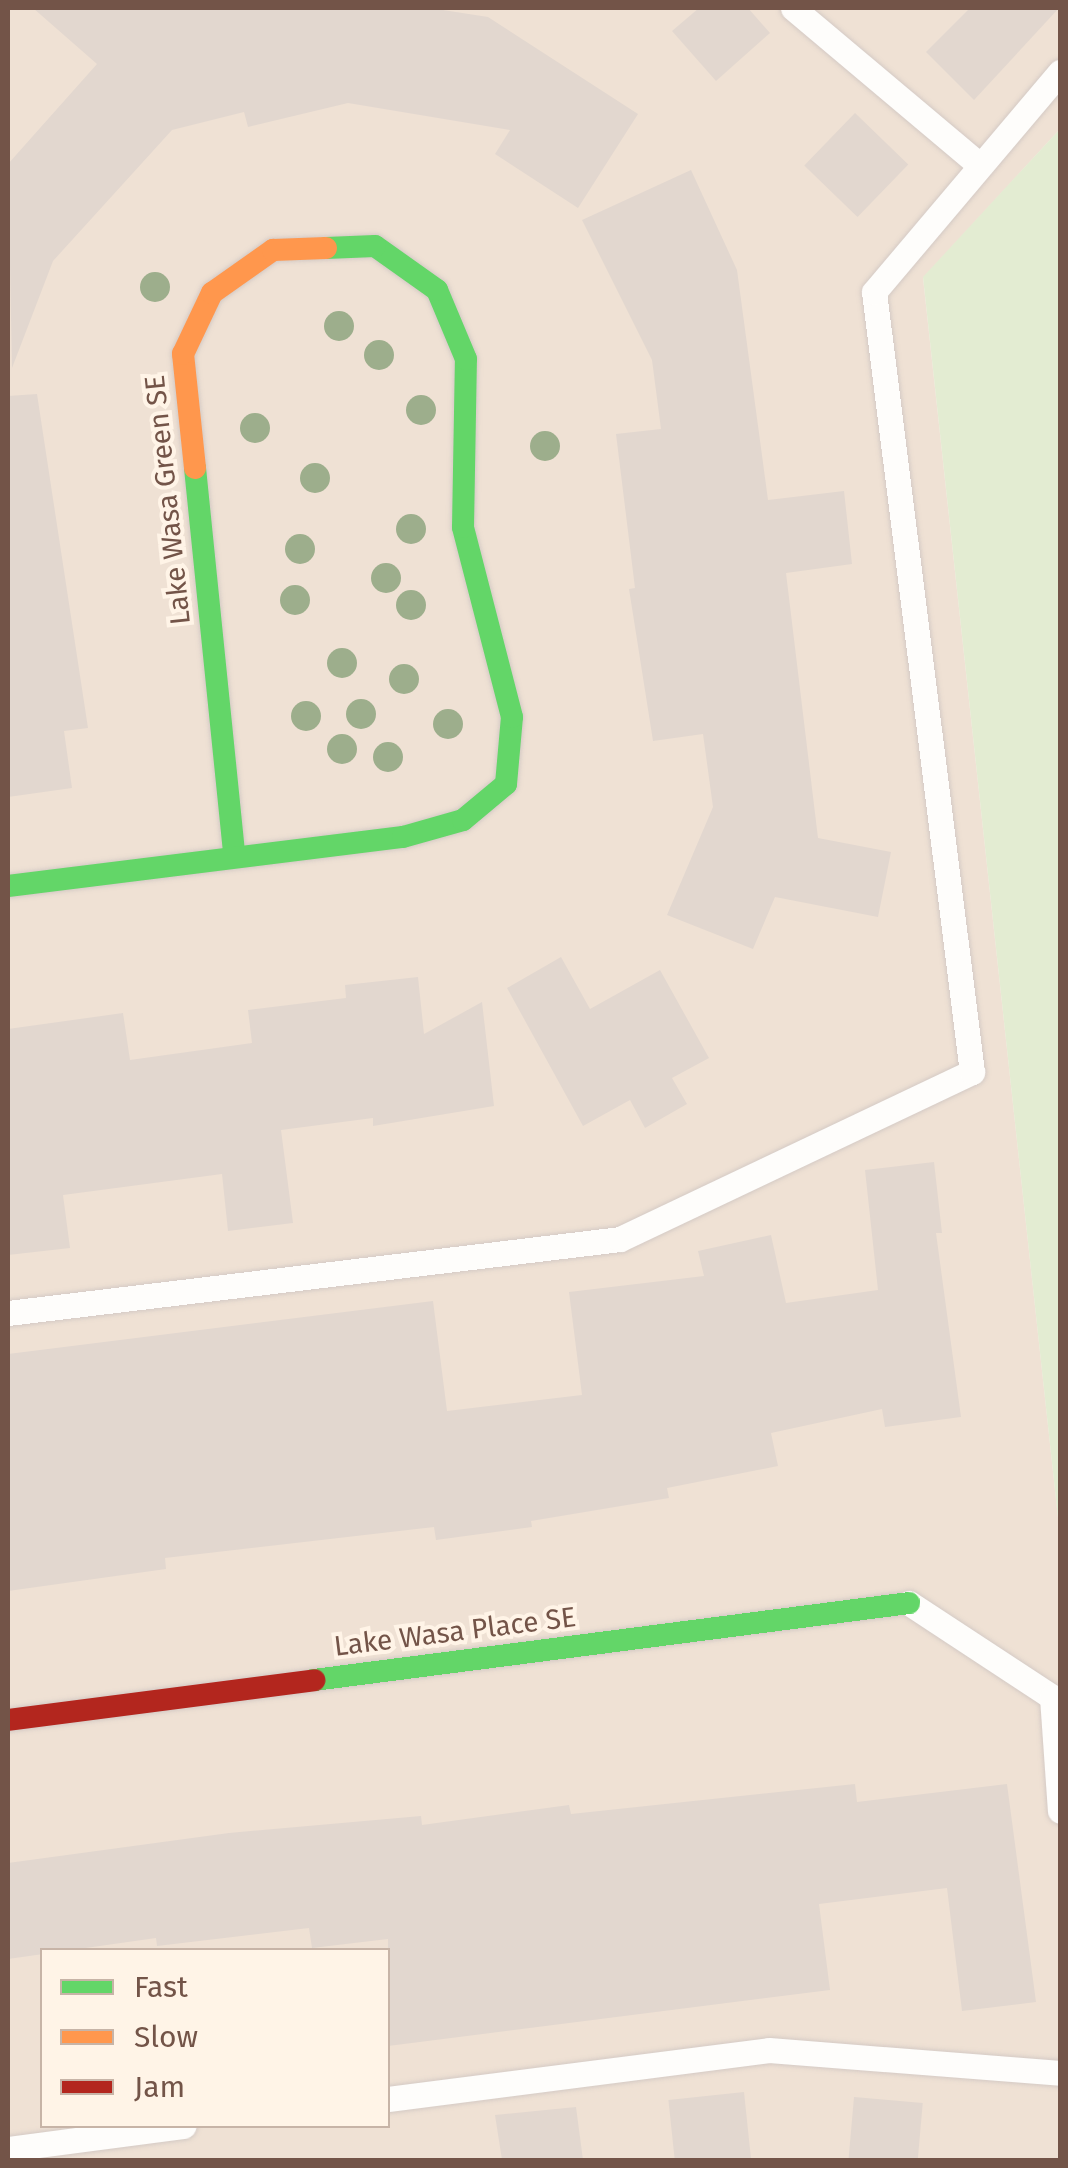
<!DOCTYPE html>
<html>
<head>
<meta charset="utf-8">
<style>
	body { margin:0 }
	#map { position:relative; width:1068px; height:2168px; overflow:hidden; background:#f6efe7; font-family:"Fira Sans",sans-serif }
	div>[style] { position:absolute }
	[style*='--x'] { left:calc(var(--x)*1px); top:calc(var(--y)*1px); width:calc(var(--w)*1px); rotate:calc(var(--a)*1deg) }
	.residential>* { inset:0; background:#efe1d4 }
	.green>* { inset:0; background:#e3ecd2 }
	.building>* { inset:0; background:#e2d7cf; transform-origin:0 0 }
	.roads { filter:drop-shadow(0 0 2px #d4cac5) drop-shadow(0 0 2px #d4cac5) }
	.lane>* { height:25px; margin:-12.5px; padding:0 12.5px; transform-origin:12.5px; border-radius:12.5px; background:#fefdfb }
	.fast>* { height:22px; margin:-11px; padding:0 11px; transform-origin:11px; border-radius:11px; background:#63d668 }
	.slow>* { height:22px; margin:-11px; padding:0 11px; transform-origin:11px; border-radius:11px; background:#ff974d }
	.jam>* { height:22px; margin:-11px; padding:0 11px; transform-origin:11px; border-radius:11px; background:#b3261e }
	.trees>* { width:30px; height:30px; margin:-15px; border-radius:50%; background:#9dae8c }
	span { translate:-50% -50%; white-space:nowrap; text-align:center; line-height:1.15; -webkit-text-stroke:8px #fff4e7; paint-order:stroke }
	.street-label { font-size:28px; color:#735448 }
	.frame { position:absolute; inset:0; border:10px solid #735448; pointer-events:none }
	.legend { position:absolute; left:40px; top:1948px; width:350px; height:180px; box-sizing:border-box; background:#fff4e7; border:2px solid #c7b4a7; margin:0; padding:12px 18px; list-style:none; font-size:30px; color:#735448 }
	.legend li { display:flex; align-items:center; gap:20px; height:50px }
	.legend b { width:50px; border:2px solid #c7b4a7 }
</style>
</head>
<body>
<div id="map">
	<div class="residential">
		<i style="clip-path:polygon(evenodd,8px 8px,1060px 8px,1060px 129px,923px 278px,1060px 1536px,1060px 2160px,8px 2160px,8px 8px,42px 1950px,388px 1950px,388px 2126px,42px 2126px,42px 1950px)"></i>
	</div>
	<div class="green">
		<i style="clip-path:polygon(1060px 129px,1060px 1536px,923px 277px)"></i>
	</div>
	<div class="building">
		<i style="clip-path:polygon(33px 8px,430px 8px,488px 17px,638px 114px,578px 208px,495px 154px,510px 130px,348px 103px,248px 127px,244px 112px,172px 130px,53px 261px,12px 368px,8px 164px,97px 64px)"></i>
		<i style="clip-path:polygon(699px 8px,748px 8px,770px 33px,716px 81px,672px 31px)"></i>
		<i style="clip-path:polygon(970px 8px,1059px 8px,974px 100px,926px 52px)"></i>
		<i style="left:855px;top:113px;width:74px;height:73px;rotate:44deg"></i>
		<i style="clip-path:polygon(691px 170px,737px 270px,768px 500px,844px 491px,852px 564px,786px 573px,818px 838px,891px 852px,878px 917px,775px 897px,753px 949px,667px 915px,713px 807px,703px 734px,653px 741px,629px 589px,635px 588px,616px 434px,661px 429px,652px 360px,582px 220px)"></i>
		<i style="clip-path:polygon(37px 394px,88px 728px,64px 731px,72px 788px,8px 797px,8px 396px)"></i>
		<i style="clip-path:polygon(561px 957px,590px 1009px,660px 970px,709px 1058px,672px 1078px,687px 1104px,645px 1128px,630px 1100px,583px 1126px,507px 988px)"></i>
		<i style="clip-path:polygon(418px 977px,424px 1034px,482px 1002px,494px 1106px,373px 1126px,373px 1118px,281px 1130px,293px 1223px,228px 1231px,222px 1174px,63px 1195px,70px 1248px,8px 1255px,8px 1029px,123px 1013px,130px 1060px,252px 1043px,248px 1010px,346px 998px,345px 985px)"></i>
		<i style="clip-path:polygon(934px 1162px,942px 1233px,936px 1233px,961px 1417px,885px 1427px,882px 1409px,771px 1433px,778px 1466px,667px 1488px,669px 1498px,531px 1521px,532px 1527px,436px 1540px,434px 1527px,165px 1558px,166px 1569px,8px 1591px,8px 1354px,433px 1301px,447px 1411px,582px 1395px,569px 1292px,704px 1276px,698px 1251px,771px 1235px,786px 1303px,878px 1290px,865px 1170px)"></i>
		<i style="clip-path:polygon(855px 1784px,857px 1802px,1007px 1784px,1036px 2002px,962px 2011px,947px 1888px,819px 1904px,830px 1990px,388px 2046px,388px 1939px,312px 1948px,309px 1928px,157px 1946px,156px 1938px,8px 1959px,8px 1863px,229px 1833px,421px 1816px,422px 1825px,569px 1805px,571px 1814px)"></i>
		<i style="left:744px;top:2092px;width:68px;height:76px;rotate:84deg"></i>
		<i style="left:854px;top:2097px;width:69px;height:63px;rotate:5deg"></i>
		<i style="clip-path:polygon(576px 2107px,583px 2160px,502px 2160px,495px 2115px)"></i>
	</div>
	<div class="roads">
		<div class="lane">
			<i style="--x:793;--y:8;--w:242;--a:40.1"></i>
			<i style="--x:8;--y:1313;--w:616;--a:-6.89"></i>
			<i style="--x:620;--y:1239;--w:390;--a:-25.4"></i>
			<i style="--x:972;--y:1072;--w:786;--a:-97.16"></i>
			<i style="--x:874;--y:292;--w:288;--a:-49.8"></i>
			<i style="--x:909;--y:1603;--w:171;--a:33.3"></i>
			<i style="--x:1052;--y:1697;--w:114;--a:86"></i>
			<i style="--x:388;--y:2099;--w:384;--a:-7.3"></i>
			<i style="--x:769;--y:2050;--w:292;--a:4.5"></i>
			<i style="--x:8;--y:2149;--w:177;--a:-7.5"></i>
		</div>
		<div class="fast">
			<i style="--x:195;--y:468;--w:388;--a:84.2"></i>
			<i style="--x:8;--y:886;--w:398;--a:-7.1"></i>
			<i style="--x:403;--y:837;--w:62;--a:-15.8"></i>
			<i style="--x:463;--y:820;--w:56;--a:-39.9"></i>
			<i style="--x:506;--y:784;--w:67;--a:-84.9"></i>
			<i style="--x:512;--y:717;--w:196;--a:-104.5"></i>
			<i style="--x:463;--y:527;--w:168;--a:-89"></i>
			<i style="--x:466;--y:359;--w:75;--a:-112.8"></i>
			<i style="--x:437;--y:290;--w:76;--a:-144.6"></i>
			<i style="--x:375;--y:246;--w:49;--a:177.7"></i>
			<i style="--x:314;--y:1680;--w:600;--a:-7.37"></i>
		</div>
		<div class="slow">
			<i style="--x:195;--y:468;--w:115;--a:-96"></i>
			<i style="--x:183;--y:354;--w:68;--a:-64.6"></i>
			<i style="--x:212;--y:293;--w:75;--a:-35.2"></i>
			<i style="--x:273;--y:250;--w:53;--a:-2.2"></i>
		</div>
		<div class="jam">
			<i style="--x:8;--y:1720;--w:309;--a:-7.4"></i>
		</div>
	</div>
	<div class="trees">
		<i style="left:155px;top:287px"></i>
		<i style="left:339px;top:326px"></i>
		<i style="left:379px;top:355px"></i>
		<i style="left:421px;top:410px"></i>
		<i style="left:255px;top:428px"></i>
		<i style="left:545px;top:446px"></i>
		<i style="left:315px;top:478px"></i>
		<i style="left:411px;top:529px"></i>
		<i style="left:300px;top:549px"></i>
		<i style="left:386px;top:578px"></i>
		<i style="left:295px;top:600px"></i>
		<i style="left:411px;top:605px"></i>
		<i style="left:342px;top:663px"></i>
		<i style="left:404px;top:679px"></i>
		<i style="left:361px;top:714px"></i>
		<i style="left:306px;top:716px"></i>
		<i style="left:448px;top:724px"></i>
		<i style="left:342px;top:749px"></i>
		<i style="left:388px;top:757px"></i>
	</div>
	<div class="street-label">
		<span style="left:168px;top:500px;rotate:-96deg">Lake Wasa Green SE</span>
		<span style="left:455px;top:1632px;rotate:-7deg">Lake Wasa Place SE</span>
	</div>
	<div class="frame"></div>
	<ul class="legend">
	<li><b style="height:12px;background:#63d668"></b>Fast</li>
	<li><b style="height:12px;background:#ff974d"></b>Slow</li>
	<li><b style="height:12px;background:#b3261e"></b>Jam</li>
	</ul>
</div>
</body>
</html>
